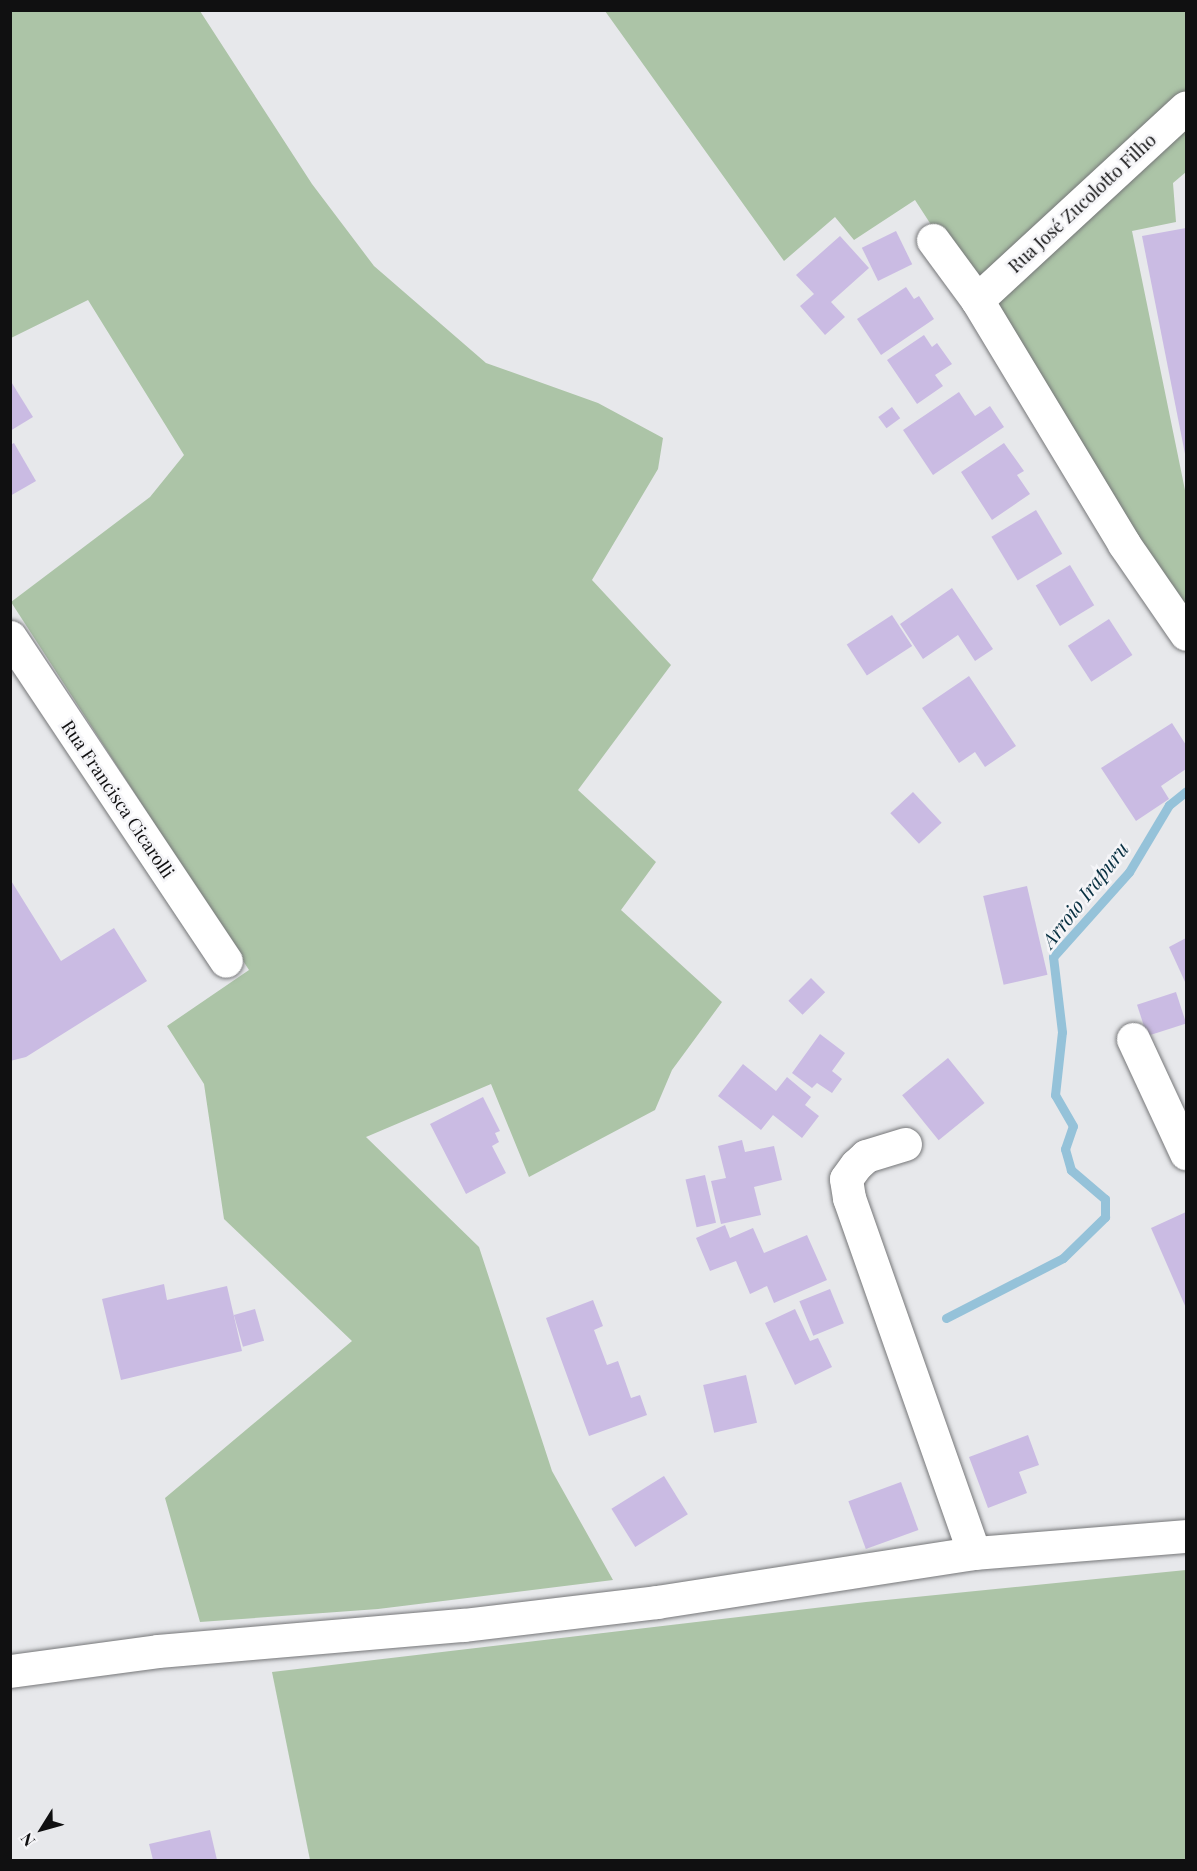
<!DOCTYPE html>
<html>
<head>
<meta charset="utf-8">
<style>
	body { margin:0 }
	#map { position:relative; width:1197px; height:1871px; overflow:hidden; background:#e7e8eb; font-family:"Playfair Display",serif }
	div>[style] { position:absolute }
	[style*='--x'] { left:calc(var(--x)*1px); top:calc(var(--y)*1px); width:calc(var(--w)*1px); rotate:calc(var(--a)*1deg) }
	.green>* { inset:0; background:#acc4a7 }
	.stream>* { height:9px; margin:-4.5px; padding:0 4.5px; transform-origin:4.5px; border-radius:4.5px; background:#95c2d9 }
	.building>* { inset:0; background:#cabbe3; transform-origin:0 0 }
	.roads { filter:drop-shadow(0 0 2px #767779) drop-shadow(0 0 2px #767779) }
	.minor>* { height:33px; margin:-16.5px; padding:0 16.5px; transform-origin:16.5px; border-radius:16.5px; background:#fff }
	.major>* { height:33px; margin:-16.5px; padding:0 16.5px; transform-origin:16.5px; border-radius:16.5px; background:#fff }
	span { translate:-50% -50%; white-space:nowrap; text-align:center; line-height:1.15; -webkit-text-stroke:5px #f5f5f8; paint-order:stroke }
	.street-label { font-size:18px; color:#101011 }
	.water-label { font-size:20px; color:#062f40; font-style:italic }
	.frame { position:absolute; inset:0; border:12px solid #101011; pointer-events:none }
	.north { position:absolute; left:12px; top:1799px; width:60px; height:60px; -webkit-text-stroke:4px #f5f5f8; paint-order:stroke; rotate:233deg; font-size:16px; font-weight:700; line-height:24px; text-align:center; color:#101011 }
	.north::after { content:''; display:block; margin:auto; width:21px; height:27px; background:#101011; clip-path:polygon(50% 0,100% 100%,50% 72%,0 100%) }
</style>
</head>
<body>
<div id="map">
	<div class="green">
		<i style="clip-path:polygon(11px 11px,200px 11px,312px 184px,374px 266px,486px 363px,598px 403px,663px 438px,658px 469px,592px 580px,671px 665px,578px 790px,656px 862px,621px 910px,722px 1002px,672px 1070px,655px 1110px,529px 1177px,491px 1084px,366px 1137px,479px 1247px,552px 1471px,613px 1580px,378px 1609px,200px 1622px,165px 1498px,352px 1341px,224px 1219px,204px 1084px,167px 1026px,249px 970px,11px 602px,150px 497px,184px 455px,88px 300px,11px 338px)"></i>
		<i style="clip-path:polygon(605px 11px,1186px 11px,1186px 172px,1173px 183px,1176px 222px,1132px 231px,1186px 495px,1186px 612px,1151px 564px,915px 200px,854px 240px,835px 217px,784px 261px)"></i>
		<i style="clip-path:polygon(1186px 1570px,1186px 1860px,310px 1860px,272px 1672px,866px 1602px)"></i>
	</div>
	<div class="stream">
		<i style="--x:946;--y:1318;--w:131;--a:-27.1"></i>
		<i style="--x:1063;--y:1258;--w:59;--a:-44.3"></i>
		<i style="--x:1105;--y:1217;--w:18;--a:-90"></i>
		<i style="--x:1105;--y:1199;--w:45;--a:-139.5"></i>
		<i style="--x:1071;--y:1170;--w:22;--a:-106"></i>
		<i style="--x:1065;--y:1149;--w:24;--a:-71"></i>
		<i style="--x:1073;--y:1126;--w:36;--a:-120"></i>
		<i style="--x:1055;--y:1095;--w:63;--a:-83.7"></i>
		<i style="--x:1062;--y:1032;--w:76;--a:-96.8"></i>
		<i style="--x:1053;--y:957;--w:114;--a:-48.2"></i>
		<i style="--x:1129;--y:872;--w:78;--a:-59.2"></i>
		<i style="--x:1169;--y:805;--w:22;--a:-39"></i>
	</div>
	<div class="building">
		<i style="clip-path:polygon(1186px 228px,1186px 454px,1185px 454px,1142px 236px)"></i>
		<i style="left:896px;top:231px;width:37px;height:38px;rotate:64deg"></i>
		<i style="clip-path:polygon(840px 236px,869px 268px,831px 302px,845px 317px,825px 335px,800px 306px,814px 294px,796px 275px)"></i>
		<i style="clip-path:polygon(906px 287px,914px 299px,919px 296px,934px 319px,881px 355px,857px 319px)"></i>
		<i style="clip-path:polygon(924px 335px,932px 347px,937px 343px,952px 364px,935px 375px,943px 386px,917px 404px,887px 360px)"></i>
		<i style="clip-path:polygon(10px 380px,33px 417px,10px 431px)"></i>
		<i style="clip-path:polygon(959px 392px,975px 416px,990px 406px,1004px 427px,933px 475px,903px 430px)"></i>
		<i style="left:892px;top:407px;width:14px;height:17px;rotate:54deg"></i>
		<i style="clip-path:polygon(14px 443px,36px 481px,10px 496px,10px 445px)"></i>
		<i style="clip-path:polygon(1004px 443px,1024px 471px,1017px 475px,1030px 494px,992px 520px,961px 472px)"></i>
		<i style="left:1036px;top:510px;width:51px;height:52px;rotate:59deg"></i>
		<i style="left:1070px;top:565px;width:47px;height:40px;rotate:59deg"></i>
		<i style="clip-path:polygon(952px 588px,993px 649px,975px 661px,958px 635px,923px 659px,900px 624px)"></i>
		<i style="left:892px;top:615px;width:37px;height:54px;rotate:57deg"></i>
		<i style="left:1109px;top:619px;width:43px;height:49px;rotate:57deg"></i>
		<i style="clip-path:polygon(969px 676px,1016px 746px,985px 767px,975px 752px,959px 763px,922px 708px)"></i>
		<i style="clip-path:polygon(1172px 723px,1186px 745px,1186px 769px,1161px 786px,1169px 799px,1136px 821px,1101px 768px)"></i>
		<i style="left:913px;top:792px;width:42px;height:31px;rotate:47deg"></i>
		<i style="clip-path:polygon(10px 879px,61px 961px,114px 928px,147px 981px,26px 1057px,10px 1061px)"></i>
		<i style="left:1027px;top:886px;width:91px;height:45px;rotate:77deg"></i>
		<i style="clip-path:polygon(1186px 938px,1186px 984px,1169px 947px)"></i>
		<i style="left:811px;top:978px;width:20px;height:32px;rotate:45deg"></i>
		<i style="left:1176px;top:992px;width:33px;height:41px;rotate:72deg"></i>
		<i style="clip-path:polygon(820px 1034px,845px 1053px,832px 1071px,842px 1079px,832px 1093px,817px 1083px,812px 1088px,792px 1073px)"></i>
		<i style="left:948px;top:1058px;width:58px;height:59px;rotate:51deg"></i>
		<i style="clip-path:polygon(743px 1064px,776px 1091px,787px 1077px,811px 1097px,805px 1105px,819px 1116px,802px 1138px,773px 1115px,761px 1130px,718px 1096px)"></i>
		<i style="clip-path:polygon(483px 1097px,500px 1131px,495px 1133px,499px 1142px,492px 1146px,506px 1173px,466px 1194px,430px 1124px)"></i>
		<i style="clip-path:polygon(742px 1140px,745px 1152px,774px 1146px,782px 1180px,754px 1187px,761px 1215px,721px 1224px,711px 1181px,726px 1178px,718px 1146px)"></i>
		<i style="left:705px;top:1175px;width:49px;height:20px;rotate:77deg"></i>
		<i style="clip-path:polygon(1186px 1212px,1186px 1308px,1151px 1228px)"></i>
		<i style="clip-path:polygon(725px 1225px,730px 1238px,753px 1228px,764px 1253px,807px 1235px,827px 1280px,774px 1303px,767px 1286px,750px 1294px,736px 1261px,710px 1271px,696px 1238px)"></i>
		<i style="clip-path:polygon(164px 1284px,167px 1300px,227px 1286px,242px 1351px,121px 1380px,102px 1299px)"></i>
		<i style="left:830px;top:1289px;width:37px;height:33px;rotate:68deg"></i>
		<i style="clip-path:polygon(593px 1300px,603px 1326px,594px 1330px,607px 1365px,618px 1361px,631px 1398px,640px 1395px,647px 1415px,589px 1436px,546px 1318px)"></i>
		<i style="left:255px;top:1309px;width:33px;height:22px;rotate:74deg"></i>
		<i style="clip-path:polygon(795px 1309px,810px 1341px,818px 1338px,832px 1367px,795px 1385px,765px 1323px)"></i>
		<i style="left:746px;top:1375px;width:49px;height:44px;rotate:77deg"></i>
		<i style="clip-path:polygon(1028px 1435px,1039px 1465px,1019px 1472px,1027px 1493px,988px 1508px,969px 1457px)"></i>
		<i style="left:664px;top:1476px;width:45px;height:62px;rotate:58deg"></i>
		<i style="left:901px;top:1482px;width:51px;height:56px;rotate:70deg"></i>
		<i style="clip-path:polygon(210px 1830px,217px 1860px,153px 1860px,149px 1844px)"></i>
	</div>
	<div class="roads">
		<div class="minor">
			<i style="--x:933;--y:240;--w:74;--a:53.7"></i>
			<i style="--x:977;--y:300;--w:285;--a:58.9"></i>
			<i style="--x:1124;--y:544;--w:109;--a:55.4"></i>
			<i style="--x:977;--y:300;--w:284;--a:-42.7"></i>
			<i style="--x:10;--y:637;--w:389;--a:56.3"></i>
			<i style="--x:1133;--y:1039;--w:126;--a:65.1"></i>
			<i style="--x:905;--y:1144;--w:41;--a:162.9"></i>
			<i style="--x:866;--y:1156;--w:13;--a:138"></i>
			<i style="--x:856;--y:1165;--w:17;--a:126"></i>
			<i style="--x:846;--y:1179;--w:19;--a:81"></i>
			<i style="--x:849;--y:1198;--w:376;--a:70.6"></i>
		</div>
		<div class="major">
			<i style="--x:10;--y:1671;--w:149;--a:-7.7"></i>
			<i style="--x:158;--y:1651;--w:307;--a:-4.9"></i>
			<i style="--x:464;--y:1625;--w:194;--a:-6.8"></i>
			<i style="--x:657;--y:1602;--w:321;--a:-8.8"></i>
			<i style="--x:974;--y:1553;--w:213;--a:-4.6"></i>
		</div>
	</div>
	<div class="street-label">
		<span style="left:1082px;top:203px;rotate:-43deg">Rua José Zucolotto Filho</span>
		<span style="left:118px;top:799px;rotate:56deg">Rua Francisca Cicarolli</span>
	</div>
	<div class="water-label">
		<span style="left:1084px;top:894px;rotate:-52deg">Arroio Irapuru</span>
	</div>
	<div class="frame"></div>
	<div class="north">N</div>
</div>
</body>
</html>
